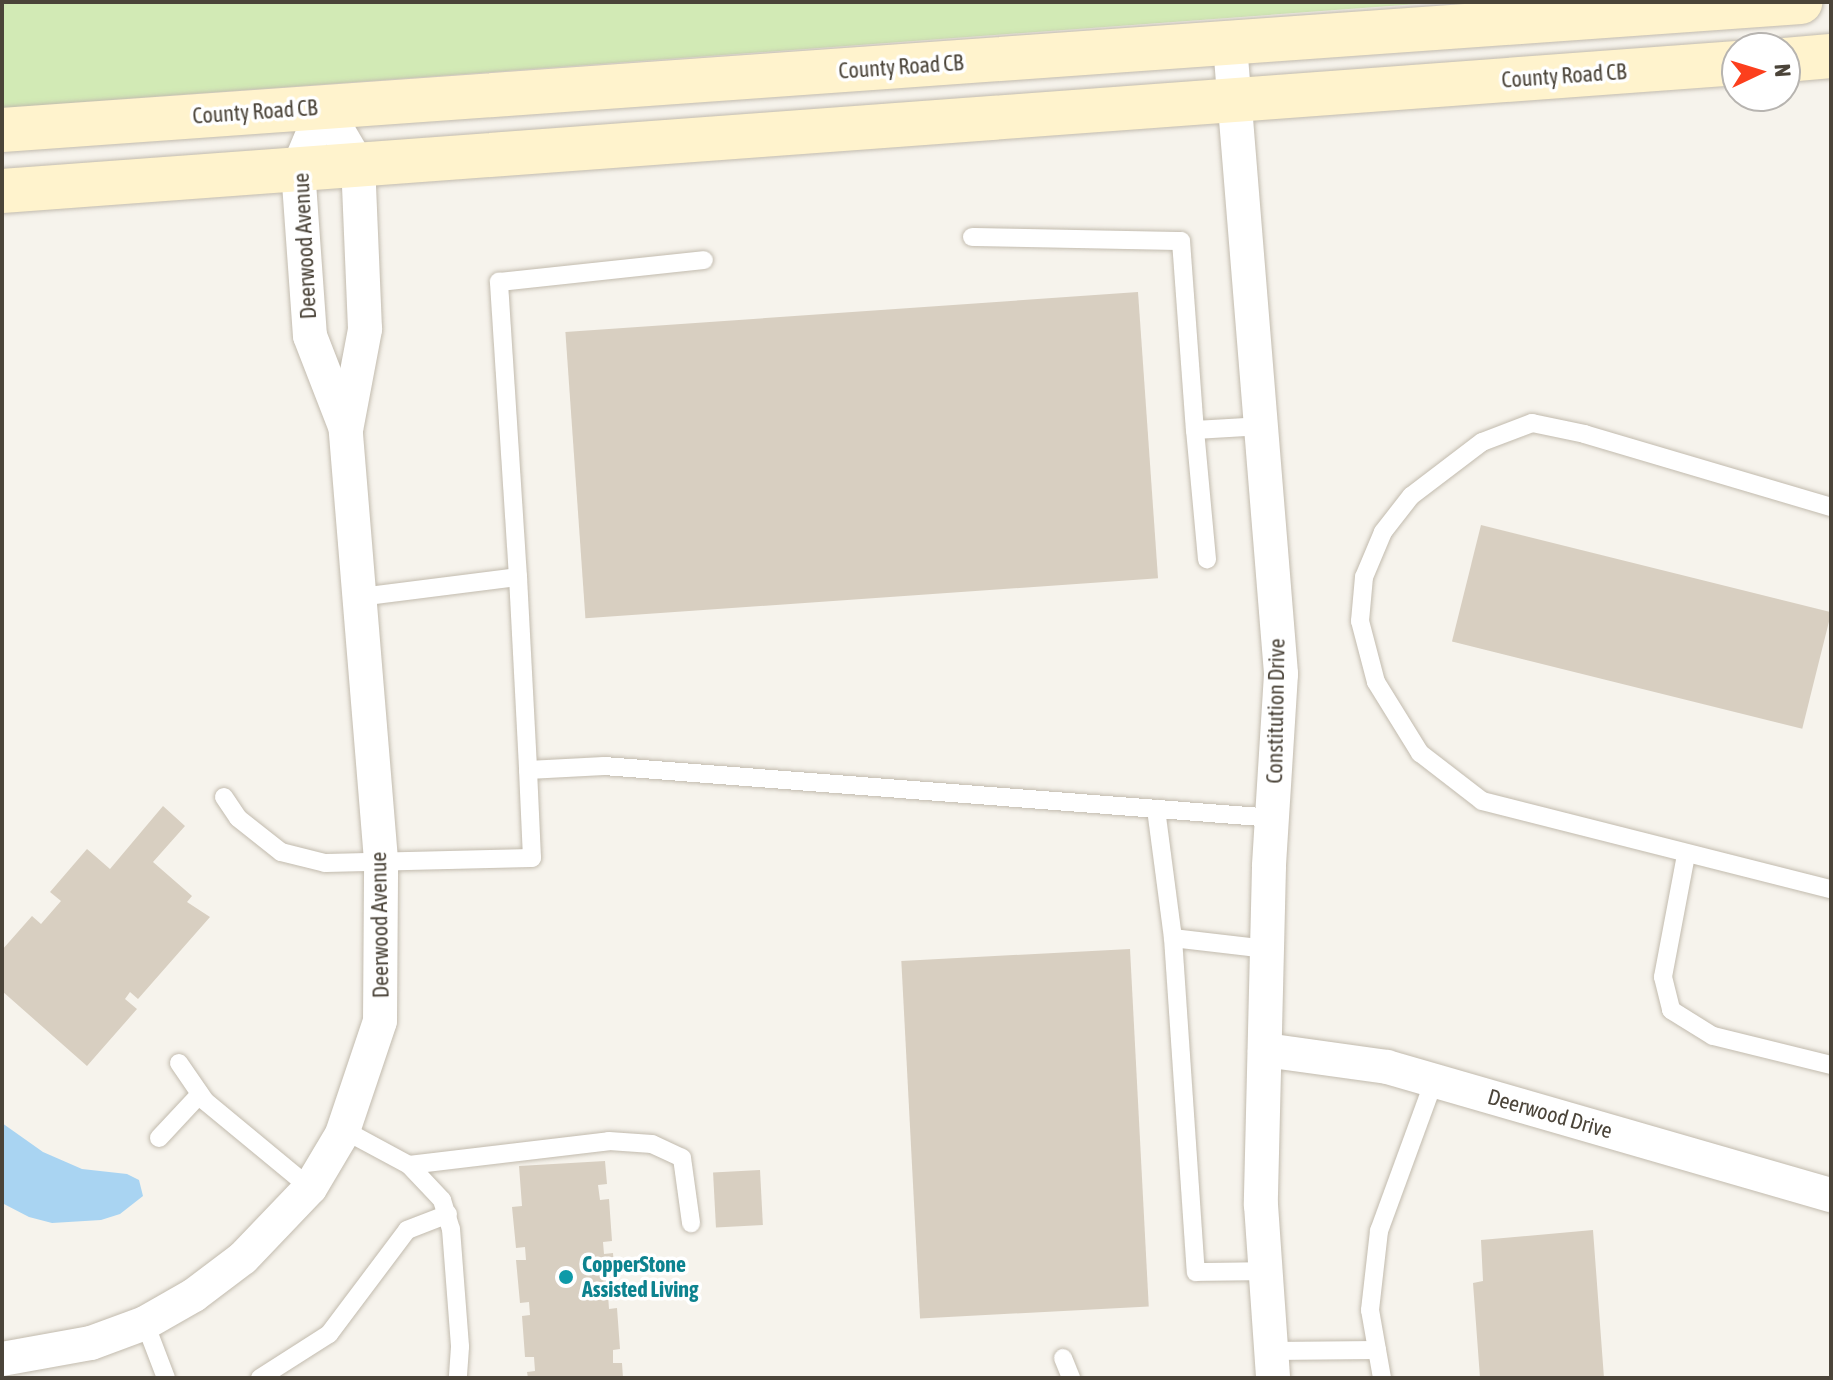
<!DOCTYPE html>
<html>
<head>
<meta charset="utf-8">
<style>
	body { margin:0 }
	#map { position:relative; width:1833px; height:1380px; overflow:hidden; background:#f6f3ec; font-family:"Asap Condensed",sans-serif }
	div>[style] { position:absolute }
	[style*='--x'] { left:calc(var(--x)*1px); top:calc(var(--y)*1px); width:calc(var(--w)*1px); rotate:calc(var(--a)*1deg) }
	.green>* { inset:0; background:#d2eab5 }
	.water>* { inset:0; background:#a9d4f2 }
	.building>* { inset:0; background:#d8cfc1; transform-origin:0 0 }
	.roads { filter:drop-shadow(0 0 2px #c2bbae) drop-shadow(0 0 2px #c2bbae) }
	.lane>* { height:18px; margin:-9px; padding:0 9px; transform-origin:9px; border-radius:9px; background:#fff }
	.street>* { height:34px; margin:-17px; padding:0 17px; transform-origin:17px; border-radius:17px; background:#fff }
	.secondary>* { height:44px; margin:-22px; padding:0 22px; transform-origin:22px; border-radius:22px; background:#fff3cd }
	.dots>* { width:22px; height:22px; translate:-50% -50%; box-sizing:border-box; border:4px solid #fff; border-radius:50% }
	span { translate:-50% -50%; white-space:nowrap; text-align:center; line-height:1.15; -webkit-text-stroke:7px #fff; paint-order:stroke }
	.street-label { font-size:22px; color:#4b4439 }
	.culture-label { font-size:22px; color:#0d838f; font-weight:700 }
	.left { translate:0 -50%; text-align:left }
	.frame { position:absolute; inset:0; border:4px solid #4b4439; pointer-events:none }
	.north { position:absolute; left:1721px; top:32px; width:80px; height:80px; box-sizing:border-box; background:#fff; border:2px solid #b7b4b0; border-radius:50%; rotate:86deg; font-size:22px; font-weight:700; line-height:32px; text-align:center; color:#4b4439 }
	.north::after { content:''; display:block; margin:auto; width:28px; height:36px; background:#fc3f1d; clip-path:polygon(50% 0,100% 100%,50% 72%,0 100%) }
</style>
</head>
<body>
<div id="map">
	<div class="green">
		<i style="clip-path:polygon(2px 2px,1444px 2px,2px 108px)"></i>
	</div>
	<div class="water">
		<i style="clip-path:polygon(2px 1123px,43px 1152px,82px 1169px,127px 1174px,139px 1180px,143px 1196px,120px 1214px,101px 1220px,52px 1223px,29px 1217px,2px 1203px)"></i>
	</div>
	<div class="building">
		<i style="left:1138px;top:292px;width:287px;height:574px;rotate:86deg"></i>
		<i style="left:1481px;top:525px;width:361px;height:120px;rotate:14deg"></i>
		<i style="clip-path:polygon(163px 806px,185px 826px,153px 862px,192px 896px,187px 902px,210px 917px,138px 999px,130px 992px,125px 999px,137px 1009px,87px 1066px,2px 991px,2px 950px,32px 916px,41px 924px,61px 901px,50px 892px,87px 849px,110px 869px)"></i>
		<i style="left:1130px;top:949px;width:358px;height:229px;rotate:87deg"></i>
		<i style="clip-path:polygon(605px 1161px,607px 1184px,598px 1185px,600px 1200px,609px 1199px,612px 1241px,603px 1242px,604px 1254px,613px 1253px,616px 1294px,608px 1295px,609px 1309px,617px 1308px,620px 1349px,613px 1350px,613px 1363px,622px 1363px,623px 1378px,528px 1378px,527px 1372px,535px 1371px,534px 1357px,525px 1357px,522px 1316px,530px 1315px,529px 1302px,520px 1303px,516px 1260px,526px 1260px,525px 1247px,516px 1248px,512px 1207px,522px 1206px,519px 1166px)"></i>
		<i style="left:760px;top:1170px;width:55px;height:47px;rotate:87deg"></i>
		<i style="clip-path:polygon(1593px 1230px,1604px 1378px,1480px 1378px,1473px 1283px,1483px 1281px,1481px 1240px)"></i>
	</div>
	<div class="roads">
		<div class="lane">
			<i style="--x:972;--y:237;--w:209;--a:1.1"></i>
			<i style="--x:1181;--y:241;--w:190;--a:85.8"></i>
			<i style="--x:1195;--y:430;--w:68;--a:-3.4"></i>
			<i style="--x:1195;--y:430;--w:130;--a:84.7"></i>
			<i style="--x:1831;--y:507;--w:257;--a:-163.5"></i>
			<i style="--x:1585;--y:434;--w:54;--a:-168.3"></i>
			<i style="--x:1532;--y:423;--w:53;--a:159.2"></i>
			<i style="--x:1482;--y:442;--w:89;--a:142.7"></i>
			<i style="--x:1411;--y:496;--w:46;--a:127.9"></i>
			<i style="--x:1383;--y:532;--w:49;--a:112.9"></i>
			<i style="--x:1364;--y:577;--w:44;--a:95.2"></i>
			<i style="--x:1360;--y:621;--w:63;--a:75.3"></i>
			<i style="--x:1376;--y:682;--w:84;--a:58.2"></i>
			<i style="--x:1420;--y:753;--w:78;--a:37.7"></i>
			<i style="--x:1482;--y:801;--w:360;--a:14.2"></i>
			<i style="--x:518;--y:577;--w:296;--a:-93.7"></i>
			<i style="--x:499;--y:282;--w:206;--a:-6.1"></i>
			<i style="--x:360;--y:597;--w:159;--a:-7.2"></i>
			<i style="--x:518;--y:577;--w:193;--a:87"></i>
			<i style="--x:224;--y:797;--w:25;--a:56"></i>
			<i style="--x:238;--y:818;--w:55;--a:38.3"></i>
			<i style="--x:281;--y:852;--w:45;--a:14"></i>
			<i style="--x:325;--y:863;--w:207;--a:-1.4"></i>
			<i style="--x:532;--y:858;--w:88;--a:-92.6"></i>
			<i style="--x:528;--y:770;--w:76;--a:-3"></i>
			<i style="--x:604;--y:766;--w:671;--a:4.44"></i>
			<i style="--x:1156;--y:809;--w:130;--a:82.5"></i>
			<i style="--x:1173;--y:938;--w:94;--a:6.7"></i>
			<i style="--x:1686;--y:855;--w:124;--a:100.7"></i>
			<i style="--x:1663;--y:977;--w:34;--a:76"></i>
			<i style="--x:1671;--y:1010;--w:49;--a:31.8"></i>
			<i style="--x:1713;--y:1036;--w:122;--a:13.8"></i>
			<i style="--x:1173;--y:938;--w:335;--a:86.1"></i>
			<i style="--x:1196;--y:1272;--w:70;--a:-0.8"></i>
			<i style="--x:179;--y:1063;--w:46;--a:55.6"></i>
			<i style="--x:205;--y:1101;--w:136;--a:39.6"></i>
			<i style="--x:344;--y:1130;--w:74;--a:28.3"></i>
			<i style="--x:409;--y:1165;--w:48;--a:46.7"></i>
			<i style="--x:442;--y:1200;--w:30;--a:73"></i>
			<i style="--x:451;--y:1229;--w:118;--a:85.6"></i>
			<i style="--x:460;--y:1347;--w:31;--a:94"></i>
			<i style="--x:159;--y:1138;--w:60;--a:-47"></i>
			<i style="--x:409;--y:1165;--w:201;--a:-6.8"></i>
			<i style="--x:609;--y:1141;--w:43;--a:4"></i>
			<i style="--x:652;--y:1144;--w:33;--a:25"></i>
			<i style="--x:682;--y:1158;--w:66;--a:82.1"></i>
			<i style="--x:145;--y:1323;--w:59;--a:69.1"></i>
			<i style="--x:1271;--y:1351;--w:106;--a:-0.5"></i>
			<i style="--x:1063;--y:1358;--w:22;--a:68"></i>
			<i style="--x:260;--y:1378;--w:82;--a:-32.5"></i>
			<i style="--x:329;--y:1334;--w:130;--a:-53.1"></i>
			<i style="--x:407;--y:1230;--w:44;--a:-21.3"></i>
			<i style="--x:1382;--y:1378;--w:69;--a:-100"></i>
			<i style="--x:1370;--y:1310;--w:80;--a:-83.5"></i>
			<i style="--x:1379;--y:1231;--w:160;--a:-69.9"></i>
		</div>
		<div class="street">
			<i style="--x:1230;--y:45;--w:631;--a:85.36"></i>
			<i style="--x:1281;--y:674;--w:193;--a:93.6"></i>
			<i style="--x:1269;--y:867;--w:338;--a:91.4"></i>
			<i style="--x:1261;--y:1205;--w:173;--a:86"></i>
			<i style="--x:324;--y:107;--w:67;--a:112.8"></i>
			<i style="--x:298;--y:169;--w:167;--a:85.9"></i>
			<i style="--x:310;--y:336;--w:100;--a:68.8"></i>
			<i style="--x:1265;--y:1050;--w:123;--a:7.9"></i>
			<i style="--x:1387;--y:1067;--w:462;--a:16.1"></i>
			<i style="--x:2;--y:1359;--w:90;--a:-10.2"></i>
			<i style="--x:91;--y:1343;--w:58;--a:-20.3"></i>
			<i style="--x:145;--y:1323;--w:56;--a:-29.7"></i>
			<i style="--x:194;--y:1295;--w:61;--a:-37.1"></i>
			<i style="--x:243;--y:1258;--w:97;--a:-46.3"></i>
			<i style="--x:310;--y:1188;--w:63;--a:-59.3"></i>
			<i style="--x:342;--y:1134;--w:119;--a:-71.4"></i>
			<i style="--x:380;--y:1021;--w:161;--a:-89.6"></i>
			<i style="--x:381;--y:860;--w:431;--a:-94.7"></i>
			<i style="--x:346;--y:430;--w:103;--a:-79.3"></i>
			<i style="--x:365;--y:329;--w:164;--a:-92.4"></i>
			<i style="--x:358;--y:165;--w:67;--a:-120.4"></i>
		</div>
		<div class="secondary">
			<i style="--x:1785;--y:60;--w:46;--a:-5"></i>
			<i style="--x:2;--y:130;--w:1803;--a:-4.07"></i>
			<i style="--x:2;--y:191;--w:1740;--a:-4.22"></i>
		</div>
	</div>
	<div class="dots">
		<i style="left:566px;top:1277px;background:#0f9aa8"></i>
	</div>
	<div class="street-label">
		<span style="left:901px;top:67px;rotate:-4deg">County Road CB</span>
		<span style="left:1564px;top:76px;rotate:-4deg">County Road CB</span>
		<span style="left:255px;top:112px;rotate:-4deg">County Road CB</span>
		<span style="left:305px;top:246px;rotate:-93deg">Deerwood Avenue</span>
		<span style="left:1276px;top:711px;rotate:-89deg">Constitution Drive</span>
		<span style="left:380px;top:925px;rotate:-91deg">Deerwood Avenue</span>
		<span style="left:1550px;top:1114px;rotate:16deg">Deerwood Drive</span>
	</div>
	<div class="culture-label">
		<span class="left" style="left:582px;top:1277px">CopperStone<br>Assisted Living</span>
	</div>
	<div class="frame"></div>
	<div class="north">N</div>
</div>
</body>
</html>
